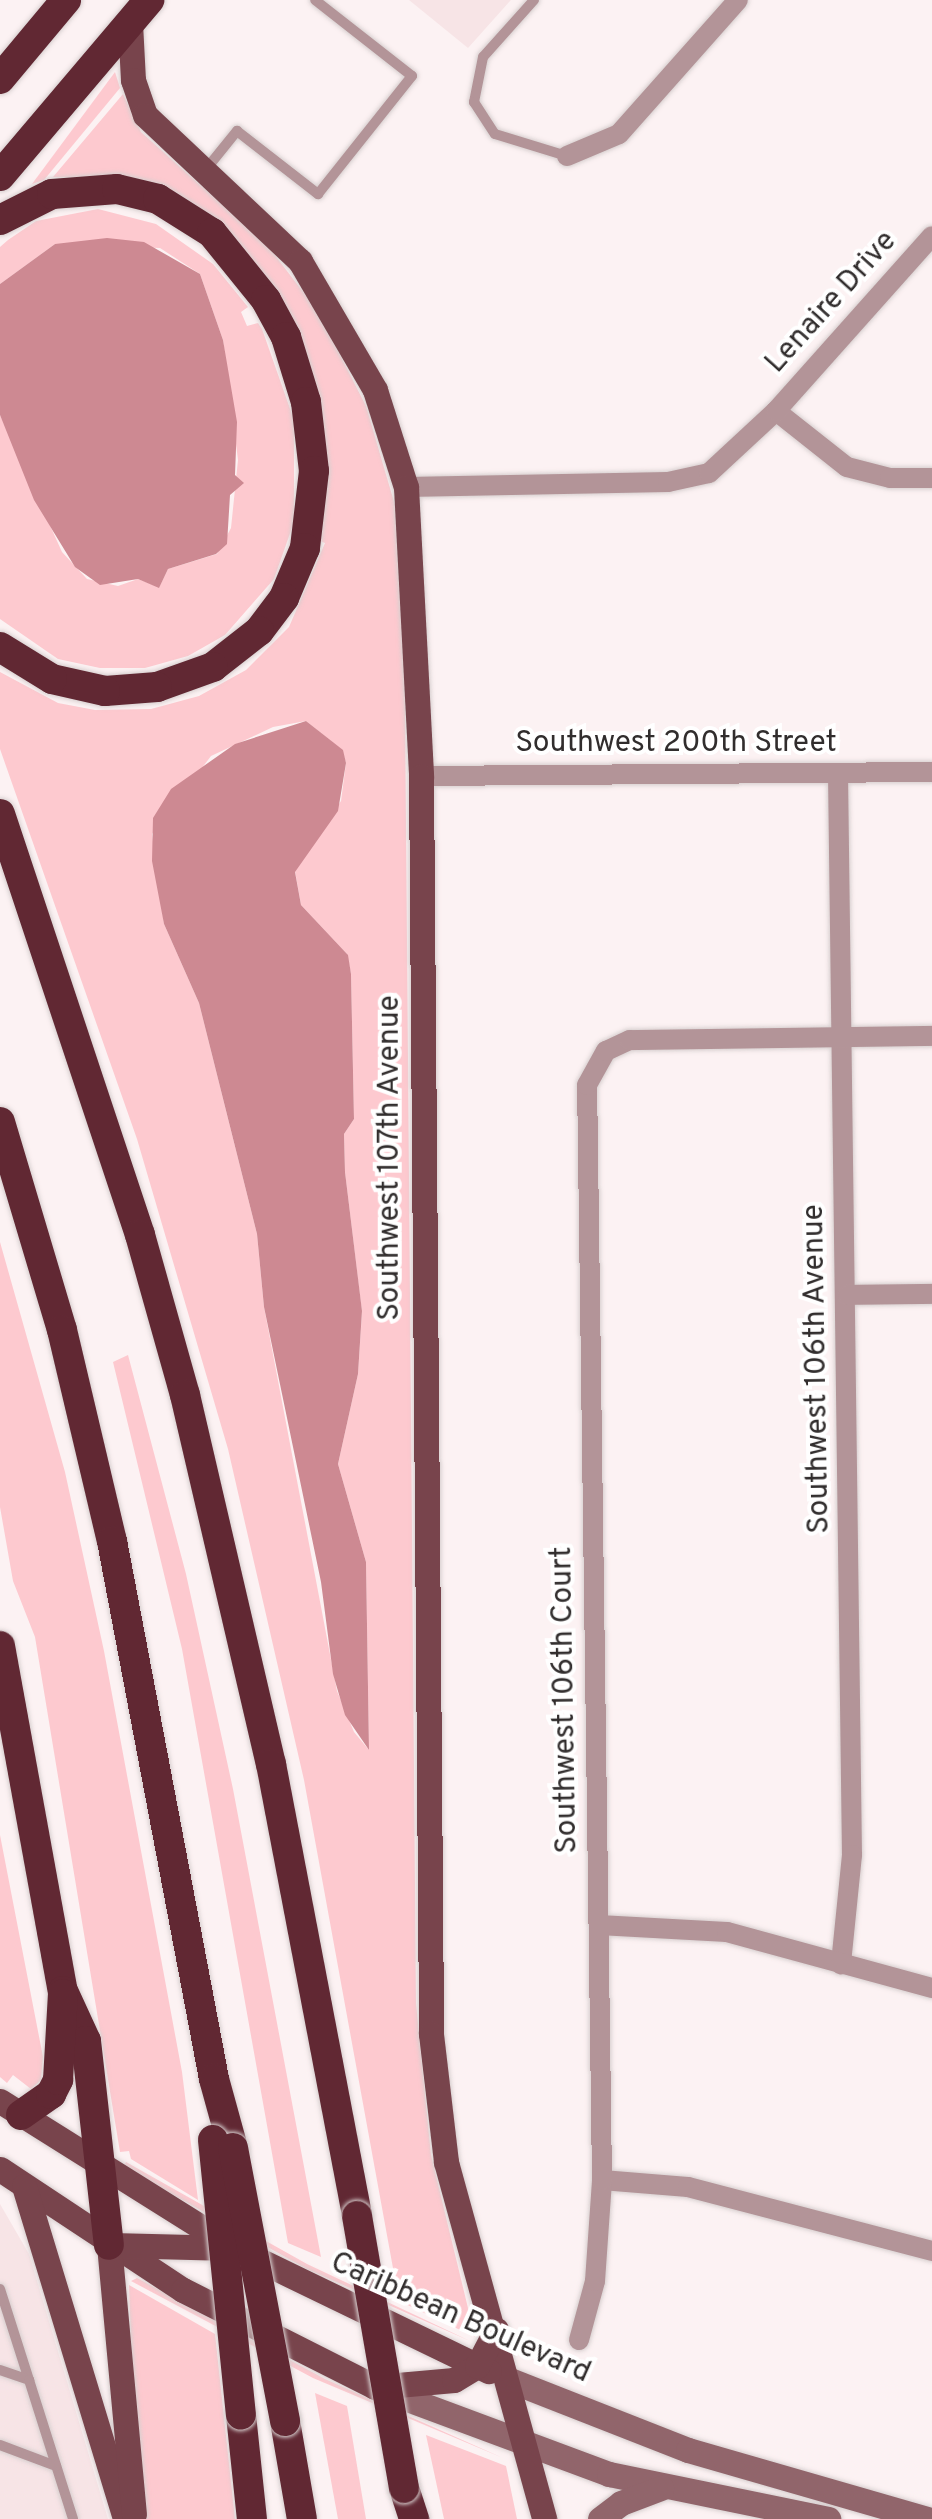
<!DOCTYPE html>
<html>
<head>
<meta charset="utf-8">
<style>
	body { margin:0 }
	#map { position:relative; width:932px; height:2519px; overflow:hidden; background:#fcf2f3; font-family:Overpass,sans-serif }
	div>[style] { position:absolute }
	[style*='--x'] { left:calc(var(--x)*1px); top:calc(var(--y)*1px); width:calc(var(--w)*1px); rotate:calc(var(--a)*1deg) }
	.built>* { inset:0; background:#f7e4e6 }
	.green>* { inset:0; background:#fdc9cf }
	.water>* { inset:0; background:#cd8992 }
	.roads { filter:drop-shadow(0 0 2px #d7cfcf) drop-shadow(0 0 2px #d7cfcf) }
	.lane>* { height:10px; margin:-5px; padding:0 5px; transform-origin:5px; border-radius:5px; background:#b39498 }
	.street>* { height:20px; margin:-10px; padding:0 10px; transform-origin:10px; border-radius:10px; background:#b39498 }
	.secondary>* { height:25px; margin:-12.5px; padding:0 12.5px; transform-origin:12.5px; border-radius:12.5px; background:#91656b }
	.primary>* { height:25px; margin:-12.5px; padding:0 12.5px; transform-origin:12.5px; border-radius:12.5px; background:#78444c }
	.highway>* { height:30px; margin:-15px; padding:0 15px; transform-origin:15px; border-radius:15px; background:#612833 }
	.bridges { filter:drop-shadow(0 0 2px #d7cfcf) drop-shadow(0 0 2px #d7cfcf) }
	.highway-bridge>* { height:30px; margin:-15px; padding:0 15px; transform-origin:15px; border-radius:15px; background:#612833 }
	span { translate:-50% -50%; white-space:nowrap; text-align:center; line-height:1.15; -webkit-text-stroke:8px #fff; paint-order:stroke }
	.street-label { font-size:30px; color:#312d2d }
</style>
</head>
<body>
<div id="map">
	<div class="built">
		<i style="clip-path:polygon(409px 0,511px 0,468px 48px)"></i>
		<i style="clip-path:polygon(0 2204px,29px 2254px,108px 2519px,0 2519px)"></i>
	</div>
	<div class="green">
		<i style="clip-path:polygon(115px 72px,120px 88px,44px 180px,32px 184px)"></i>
		<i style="clip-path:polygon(evenodd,123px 94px,141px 132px,267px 245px,317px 310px,366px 406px,397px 512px,404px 587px,416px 2003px,431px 2155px,475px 2337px,399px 2301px,304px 1780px,228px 1449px,137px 1139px,0 749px,0 672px,58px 703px,95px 710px,151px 709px,199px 696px,246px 670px,289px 627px,325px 543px,315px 539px,320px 413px,207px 212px,136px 178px,53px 177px,123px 94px,306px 721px,342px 750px,346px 763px,341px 801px,295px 871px,301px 905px,347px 954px,351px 974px,354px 1119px,344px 1134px,345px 1172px,362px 1312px,358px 1374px,338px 1464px,366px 1562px,369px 1750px,354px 1732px,337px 1691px,264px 1307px,257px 1234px,199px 1003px,164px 924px,152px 834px,211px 756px,273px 727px,306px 721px)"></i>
		<i style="clip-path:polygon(98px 209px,156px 224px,213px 264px,248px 307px,241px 312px,247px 326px,258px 323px,262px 329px,294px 420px,294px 522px,274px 579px,225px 635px,188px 656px,145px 668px,100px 668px,58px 659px,0 619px,0 415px,62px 552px,87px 579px,118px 586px,138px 579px,159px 587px,168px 569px,217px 554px,231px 528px,238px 460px,223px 340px,200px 274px,160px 248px,55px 244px,0 284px,0 247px,8px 240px,36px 221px)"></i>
		<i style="clip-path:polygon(0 1242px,65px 1472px,104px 1651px,182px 2072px,198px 2200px,131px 2159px,129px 2151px,120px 2152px,35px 1637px,13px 1581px,0 1507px)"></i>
		<i style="clip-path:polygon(128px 1355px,186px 1574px,233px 1789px,321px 2257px,288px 2243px,182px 1649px,113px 1362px)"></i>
		<i style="clip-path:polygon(0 1835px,43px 2057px,41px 2080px,31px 2089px,13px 2075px,7px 2083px,0 2077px)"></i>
		<i style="clip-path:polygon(126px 2162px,307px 2264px,470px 2341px,307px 2269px,123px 2167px)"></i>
		<i style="clip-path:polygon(137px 2278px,325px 2379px,503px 2458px,313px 2378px,131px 2281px)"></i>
		<i style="clip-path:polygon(129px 2285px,215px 2334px,235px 2519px,146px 2519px,135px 2452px)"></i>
		<i style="clip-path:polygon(315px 2393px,347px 2406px,366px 2519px,338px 2519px)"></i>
		<i style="clip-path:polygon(426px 2435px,506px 2466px,517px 2519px,444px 2519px)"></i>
	</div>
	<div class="water">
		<i style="clip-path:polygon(107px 238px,144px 242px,200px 274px,223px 340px,237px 422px,235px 475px,244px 483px,230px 495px,227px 544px,216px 554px,168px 569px,159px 588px,138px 579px,100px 585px,75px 567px,34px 500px,0 415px,0 284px,55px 244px)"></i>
		<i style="clip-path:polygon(306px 721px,343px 750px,346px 763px,338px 811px,295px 872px,301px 905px,348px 955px,351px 974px,354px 1119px,344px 1134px,345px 1172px,362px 1311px,358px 1374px,338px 1464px,366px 1562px,369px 1750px,345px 1715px,333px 1674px,321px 1582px,264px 1307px,257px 1234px,199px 1003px,164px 924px,152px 861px,153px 818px,171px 789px,235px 744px)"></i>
	</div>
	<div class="roads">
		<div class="lane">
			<i style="--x:534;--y:0;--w:76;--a:131.8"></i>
			<i style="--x:483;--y:57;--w:46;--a:101.3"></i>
			<i style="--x:474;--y:102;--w:38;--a:57"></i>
			<i style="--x:495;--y:134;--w:75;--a:17"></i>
			<i style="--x:207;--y:168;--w:48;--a:-51"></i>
			<i style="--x:237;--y:131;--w:103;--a:37.9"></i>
			<i style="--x:318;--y:194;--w:151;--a:-51.5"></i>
			<i style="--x:412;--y:76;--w:123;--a:-141.9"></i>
			<i style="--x:0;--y:2289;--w:96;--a:72.3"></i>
			<i style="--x:0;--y:2370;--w:31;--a:19"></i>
			<i style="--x:29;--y:2380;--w:146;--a:72.4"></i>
			<i style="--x:0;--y:2445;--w:60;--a:20.6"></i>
		</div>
		<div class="street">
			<i style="--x:567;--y:156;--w:56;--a:-22.9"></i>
			<i style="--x:619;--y:134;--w:179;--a:-48.4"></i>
			<i style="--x:776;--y:411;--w:90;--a:38.3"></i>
			<i style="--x:847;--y:467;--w:44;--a:14.3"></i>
			<i style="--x:890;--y:478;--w:42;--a:0"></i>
			<i style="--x:406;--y:487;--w:262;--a:-1.1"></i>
			<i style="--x:668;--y:482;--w:42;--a:-12.4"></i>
			<i style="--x:709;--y:473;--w:91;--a:-42.8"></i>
			<i style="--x:776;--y:411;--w:234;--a:-48.3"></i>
			<i style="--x:838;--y:773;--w:1082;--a:89.26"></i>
			<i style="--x:852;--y:1855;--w:110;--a:95.8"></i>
			<i style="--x:421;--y:776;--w:511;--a:-0.45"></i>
			<i style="--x:848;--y:1295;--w:84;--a:-0.7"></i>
			<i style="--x:599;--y:1925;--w:128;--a:3.1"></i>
			<i style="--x:727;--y:1932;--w:213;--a:15.3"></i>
			<i style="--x:602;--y:2180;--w:86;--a:4.7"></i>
			<i style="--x:688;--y:2187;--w:252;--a:14.7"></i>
			<i style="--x:579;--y:2340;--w:61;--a:-74.8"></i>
			<i style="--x:595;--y:2281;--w:101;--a:-86"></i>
			<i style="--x:602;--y:2180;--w:1095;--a:-90.78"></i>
			<i style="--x:587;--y:1085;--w:39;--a:-61"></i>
			<i style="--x:606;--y:1051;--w:26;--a:-25"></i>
			<i style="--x:630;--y:1040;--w:302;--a:-0.8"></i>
		</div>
		<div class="secondary">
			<i style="--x:507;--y:2379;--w:194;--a:21.4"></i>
			<i style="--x:688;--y:2450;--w:249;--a:16.1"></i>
			<i style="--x:375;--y:2387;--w:250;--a:20.4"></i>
			<i style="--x:609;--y:2474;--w:224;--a:11.6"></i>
			<i style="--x:600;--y:2519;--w:26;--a:-37"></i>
			<i style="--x:621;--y:2503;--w:43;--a:-20.6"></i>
		</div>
		<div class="primary">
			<i style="--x:130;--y:23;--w:57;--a:87"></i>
			<i style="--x:133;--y:80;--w:37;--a:71"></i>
			<i style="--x:145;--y:115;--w:213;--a:43.3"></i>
			<i style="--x:300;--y:261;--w:149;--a:59.8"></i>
			<i style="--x:375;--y:390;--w:102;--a:72.3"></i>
			<i style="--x:406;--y:487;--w:289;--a:87"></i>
			<i style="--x:421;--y:776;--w:1258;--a:89.54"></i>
			<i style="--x:431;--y:2034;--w:129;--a:83.3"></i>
			<i style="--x:446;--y:2162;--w:370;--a:74.6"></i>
			<i style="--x:0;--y:2101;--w:276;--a:32.1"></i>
			<i style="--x:234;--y:2248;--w:283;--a:25.8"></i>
			<i style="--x:0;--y:2169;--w:219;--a:33.5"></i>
			<i style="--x:183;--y:2290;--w:215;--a:26.8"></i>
			<i style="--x:375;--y:2387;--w:79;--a:-5.1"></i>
			<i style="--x:454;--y:2380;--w:27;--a:-31"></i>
			<i style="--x:477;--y:2366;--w:41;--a:-62.2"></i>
			<i style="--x:24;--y:2186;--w:348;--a:73.1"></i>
			<i style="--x:109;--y:2245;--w:270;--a:84.7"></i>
			<i style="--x:114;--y:2245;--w:114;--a:1.5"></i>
		</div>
		<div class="highway">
			<i style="--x:0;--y:79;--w:103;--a:-50.1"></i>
			<i style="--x:0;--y:176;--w:231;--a:-49.7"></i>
			<i style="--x:0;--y:220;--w:58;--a:-26.6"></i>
			<i style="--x:52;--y:194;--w:65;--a:-4.4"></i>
			<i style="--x:117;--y:189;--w:42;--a:13.7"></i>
			<i style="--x:158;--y:199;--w:64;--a:32.2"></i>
			<i style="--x:212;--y:233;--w:86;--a:51.1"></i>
			<i style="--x:266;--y:300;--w:42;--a:61.6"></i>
			<i style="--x:286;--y:337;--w:68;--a:72.9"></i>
			<i style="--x:306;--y:402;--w:69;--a:83.4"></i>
			<i style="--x:314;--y:471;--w:78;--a:96.7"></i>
			<i style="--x:305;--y:548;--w:54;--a:112.8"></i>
			<i style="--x:284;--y:598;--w:41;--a:127.1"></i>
			<i style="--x:259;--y:631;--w:58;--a:142"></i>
			<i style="--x:213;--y:667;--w:59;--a:160.3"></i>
			<i style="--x:157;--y:687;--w:52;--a:175.6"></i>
			<i style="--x:105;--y:691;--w:54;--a:-167.2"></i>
			<i style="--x:52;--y:679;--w:61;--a:-148.4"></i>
			<i style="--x:0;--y:814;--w:444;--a:71.6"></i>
			<i style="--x:140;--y:1235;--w:166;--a:74.3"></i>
			<i style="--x:185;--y:1395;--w:379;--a:76.9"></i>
			<i style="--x:271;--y:1764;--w:460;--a:79.2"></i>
			<i style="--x:0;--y:1122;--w:217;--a:73.4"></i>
			<i style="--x:62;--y:1330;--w:217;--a:76.7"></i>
			<i style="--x:112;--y:1541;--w:548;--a:79.26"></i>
			<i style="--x:214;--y:2079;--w:72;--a:74.6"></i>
			<i style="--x:0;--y:1646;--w:351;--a:79.7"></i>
			<i style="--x:63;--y:1991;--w:55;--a:65.3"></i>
			<i style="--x:86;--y:2041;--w:205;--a:83.6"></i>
			<i style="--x:21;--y:2115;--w:37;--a:-35"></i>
			<i style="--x:51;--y:2094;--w:16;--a:-63"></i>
			<i style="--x:58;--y:2080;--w:86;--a:-86.7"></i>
			<i style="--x:241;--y:2415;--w:105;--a:84"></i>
			<i style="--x:285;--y:2421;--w:99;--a:80.2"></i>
			<i style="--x:404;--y:2488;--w:33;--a:72"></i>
		</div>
	</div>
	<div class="bridges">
		<div class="highway-bridge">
			<i style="--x:213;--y:2140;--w:276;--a:84.2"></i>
			<i style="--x:233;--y:2148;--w:278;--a:79.2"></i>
			<i style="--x:357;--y:2216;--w:276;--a:80.2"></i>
		</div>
	</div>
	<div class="street-label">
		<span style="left:832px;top:303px;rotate:-48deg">Lenaire Drive</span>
		<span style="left:676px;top:744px">Southwest 200th Street</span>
		<span style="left:391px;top:1158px;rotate:-90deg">Southwest 107th Avenue</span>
		<span style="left:818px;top:1369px;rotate:-91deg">Southwest 106th Avenue</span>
		<span style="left:566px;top:1700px;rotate:-91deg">Southwest 106th Court</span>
		<span style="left:460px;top:2319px;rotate:24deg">Caribbean Boulevard</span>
	</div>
</div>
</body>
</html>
